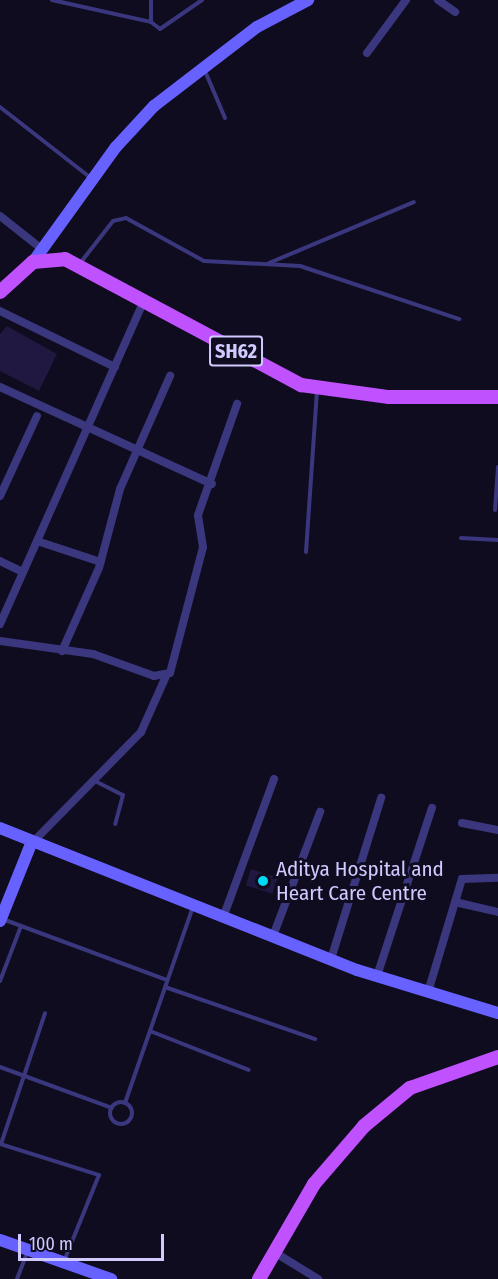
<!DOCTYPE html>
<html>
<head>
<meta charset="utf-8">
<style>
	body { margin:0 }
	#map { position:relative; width:498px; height:1279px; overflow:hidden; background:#0f0c1f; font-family:"Fira Sans Condensed",sans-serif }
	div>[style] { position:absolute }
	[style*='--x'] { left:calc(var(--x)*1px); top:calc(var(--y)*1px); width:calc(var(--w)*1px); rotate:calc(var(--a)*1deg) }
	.building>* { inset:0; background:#201840; transform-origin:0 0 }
	.lane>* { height:4px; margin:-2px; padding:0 2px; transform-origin:2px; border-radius:2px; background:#3a377e }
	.lane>.ring { margin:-2px; padding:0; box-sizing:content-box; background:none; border:4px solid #3a377e; border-radius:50% }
	.street>* { height:8px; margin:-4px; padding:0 4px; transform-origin:4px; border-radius:4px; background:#3a377e }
	.secondary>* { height:12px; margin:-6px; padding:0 6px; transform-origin:6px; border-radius:6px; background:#6661ff }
	.primary>* { height:14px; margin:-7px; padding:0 7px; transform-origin:7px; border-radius:7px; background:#c051ff }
	.dots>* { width:16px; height:16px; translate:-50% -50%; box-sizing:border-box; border:3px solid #0f0c1f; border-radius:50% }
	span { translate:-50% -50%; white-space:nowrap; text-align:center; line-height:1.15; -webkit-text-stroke:6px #0f0c1f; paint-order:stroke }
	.shield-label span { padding:2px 4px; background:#0f0c1f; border:2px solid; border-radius:4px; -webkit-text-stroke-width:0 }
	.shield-label { font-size:20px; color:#d0caff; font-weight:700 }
	.poi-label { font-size:21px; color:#d0caff }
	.left { translate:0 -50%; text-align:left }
	.scale { position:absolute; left:18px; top:1234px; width:146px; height:27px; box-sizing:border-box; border:3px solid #d0caff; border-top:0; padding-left:8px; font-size:18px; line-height:21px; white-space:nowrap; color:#d0caff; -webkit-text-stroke:4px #0f0c1f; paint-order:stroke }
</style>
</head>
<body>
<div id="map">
	<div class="building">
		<i style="clip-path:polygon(7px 326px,57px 354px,39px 391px,0 371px,0 334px)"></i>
		<i style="left:251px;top:869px;width:28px;height:17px;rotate:18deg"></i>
	</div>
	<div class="lane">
		<i style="--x:52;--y:0;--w:101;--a:12.5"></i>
		<i style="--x:151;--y:0;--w:22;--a:90"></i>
		<i style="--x:151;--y:22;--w:11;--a:38"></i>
		<i style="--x:160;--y:29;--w:51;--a:-34.6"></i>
		<i style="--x:205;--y:71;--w:51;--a:66.9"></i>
		<i style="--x:0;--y:107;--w:117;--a:38"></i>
		<i style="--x:81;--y:262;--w:52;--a:-52"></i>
		<i style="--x:113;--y:221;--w:13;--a:-13"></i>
		<i style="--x:126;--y:218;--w:89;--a:28.9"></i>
		<i style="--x:204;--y:261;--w:96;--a:3"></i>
		<i style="--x:300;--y:266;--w:168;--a:18.4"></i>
		<i style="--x:269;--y:263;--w:157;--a:-22.8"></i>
		<i style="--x:495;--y:510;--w:43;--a:-86"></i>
		<i style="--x:461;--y:538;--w:37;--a:3"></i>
		<i style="--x:306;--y:552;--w:161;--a:-86.1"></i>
		<i style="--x:95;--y:781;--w:31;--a:27"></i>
		<i style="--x:123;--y:795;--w:30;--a:105"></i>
		<i style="--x:5;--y:920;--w:173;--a:20.3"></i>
		<i style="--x:0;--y:981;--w:59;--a:-69.1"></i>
		<i style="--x:165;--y:987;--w:159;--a:19.1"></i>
		<i style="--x:150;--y:1031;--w:106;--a:21.5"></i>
		<i style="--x:0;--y:1067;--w:119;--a:20.1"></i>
		<i class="ring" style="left:110px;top:1102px;width:18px;height:18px"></i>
		<i style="--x:125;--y:1103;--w:207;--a:-70.9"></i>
		<i style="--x:0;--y:1144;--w:104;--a:17.4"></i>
		<i style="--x:99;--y:1175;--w:93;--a:112.1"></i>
		<i style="--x:1;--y:1144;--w:138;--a:-71.4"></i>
		<i style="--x:17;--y:1279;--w:28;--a:-69"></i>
	</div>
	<div class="street">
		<i style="--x:438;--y:0;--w:21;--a:35"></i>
		<i style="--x:367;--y:53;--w:66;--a:-53.7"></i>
		<i style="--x:0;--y:216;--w:53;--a:38.2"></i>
		<i style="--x:0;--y:311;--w:128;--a:26"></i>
		<i style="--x:0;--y:387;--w:233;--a:24.6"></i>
		<i style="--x:0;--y:496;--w:88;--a:-65.2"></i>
		<i style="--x:37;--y:541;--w:67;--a:18.2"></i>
		<i style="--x:0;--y:561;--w:25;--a:26"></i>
		<i style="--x:0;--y:624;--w:355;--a:-66"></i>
		<i style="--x:0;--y:641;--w:94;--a:8"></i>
		<i style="--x:93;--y:654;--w:65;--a:19.8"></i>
		<i style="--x:154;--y:676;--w:16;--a:-11"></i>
		<i style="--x:170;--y:673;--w:130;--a:-75.3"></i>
		<i style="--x:203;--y:547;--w:32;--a:-99"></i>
		<i style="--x:198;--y:515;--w:118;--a:-70.6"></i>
		<i style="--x:62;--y:651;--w:91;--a:-66"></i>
		<i style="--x:99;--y:568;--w:82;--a:-75.1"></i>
		<i style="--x:120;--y:489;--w:124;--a:-66.1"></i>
		<i style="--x:462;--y:823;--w:37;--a:11"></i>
		<i style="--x:31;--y:844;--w:157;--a:-45.5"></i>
		<i style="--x:141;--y:732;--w:61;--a:-65.9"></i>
		<i style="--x:455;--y:902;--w:44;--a:13.1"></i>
		<i style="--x:224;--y:915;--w:145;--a:-69.8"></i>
		<i style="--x:273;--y:936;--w:133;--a:-69.2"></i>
		<i style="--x:331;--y:959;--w:169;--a:-72.7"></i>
		<i style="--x:377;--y:976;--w:177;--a:-71.9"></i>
		<i style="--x:428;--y:992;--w:118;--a:-73.3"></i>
		<i style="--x:462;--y:879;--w:36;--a:-2"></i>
		<i style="--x:274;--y:1252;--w:52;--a:31.5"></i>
	</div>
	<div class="secondary">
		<i style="--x:33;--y:262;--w:142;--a:-54.2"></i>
		<i style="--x:116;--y:147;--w:56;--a:-47.2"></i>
		<i style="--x:154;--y:106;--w:130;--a:-37.5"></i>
		<i style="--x:257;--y:27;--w:58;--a:-27.9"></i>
		<i style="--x:0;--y:828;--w:384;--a:21.7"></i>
		<i style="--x:357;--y:970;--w:147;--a:17"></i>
		<i style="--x:0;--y:921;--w:83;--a:-68.1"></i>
		<i style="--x:0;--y:1240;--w:118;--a:19.4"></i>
	</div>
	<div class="primary">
		<i style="--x:0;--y:292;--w:45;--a:-42.3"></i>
		<i style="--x:33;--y:262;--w:32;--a:-5"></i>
		<i style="--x:65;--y:259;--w:268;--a:28.1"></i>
		<i style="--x:301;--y:385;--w:89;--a:7.8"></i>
		<i style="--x:389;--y:397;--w:109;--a:0"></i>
		<i style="--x:259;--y:1279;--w:110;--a:-59.9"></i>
		<i style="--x:314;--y:1184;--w:77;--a:-49.2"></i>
		<i style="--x:364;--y:1126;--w:60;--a:-39.6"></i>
		<i style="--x:410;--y:1088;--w:93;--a:-19.4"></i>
	</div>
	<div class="dots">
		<i style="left:263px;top:881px;background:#00d9f5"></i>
	</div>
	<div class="shield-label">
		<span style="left:236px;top:351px">SH62</span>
	</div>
	<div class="poi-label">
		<span class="left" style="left:276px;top:881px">Aditya Hospital and<br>Heart Care Centre</span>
	</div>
	<div class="scale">100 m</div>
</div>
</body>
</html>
